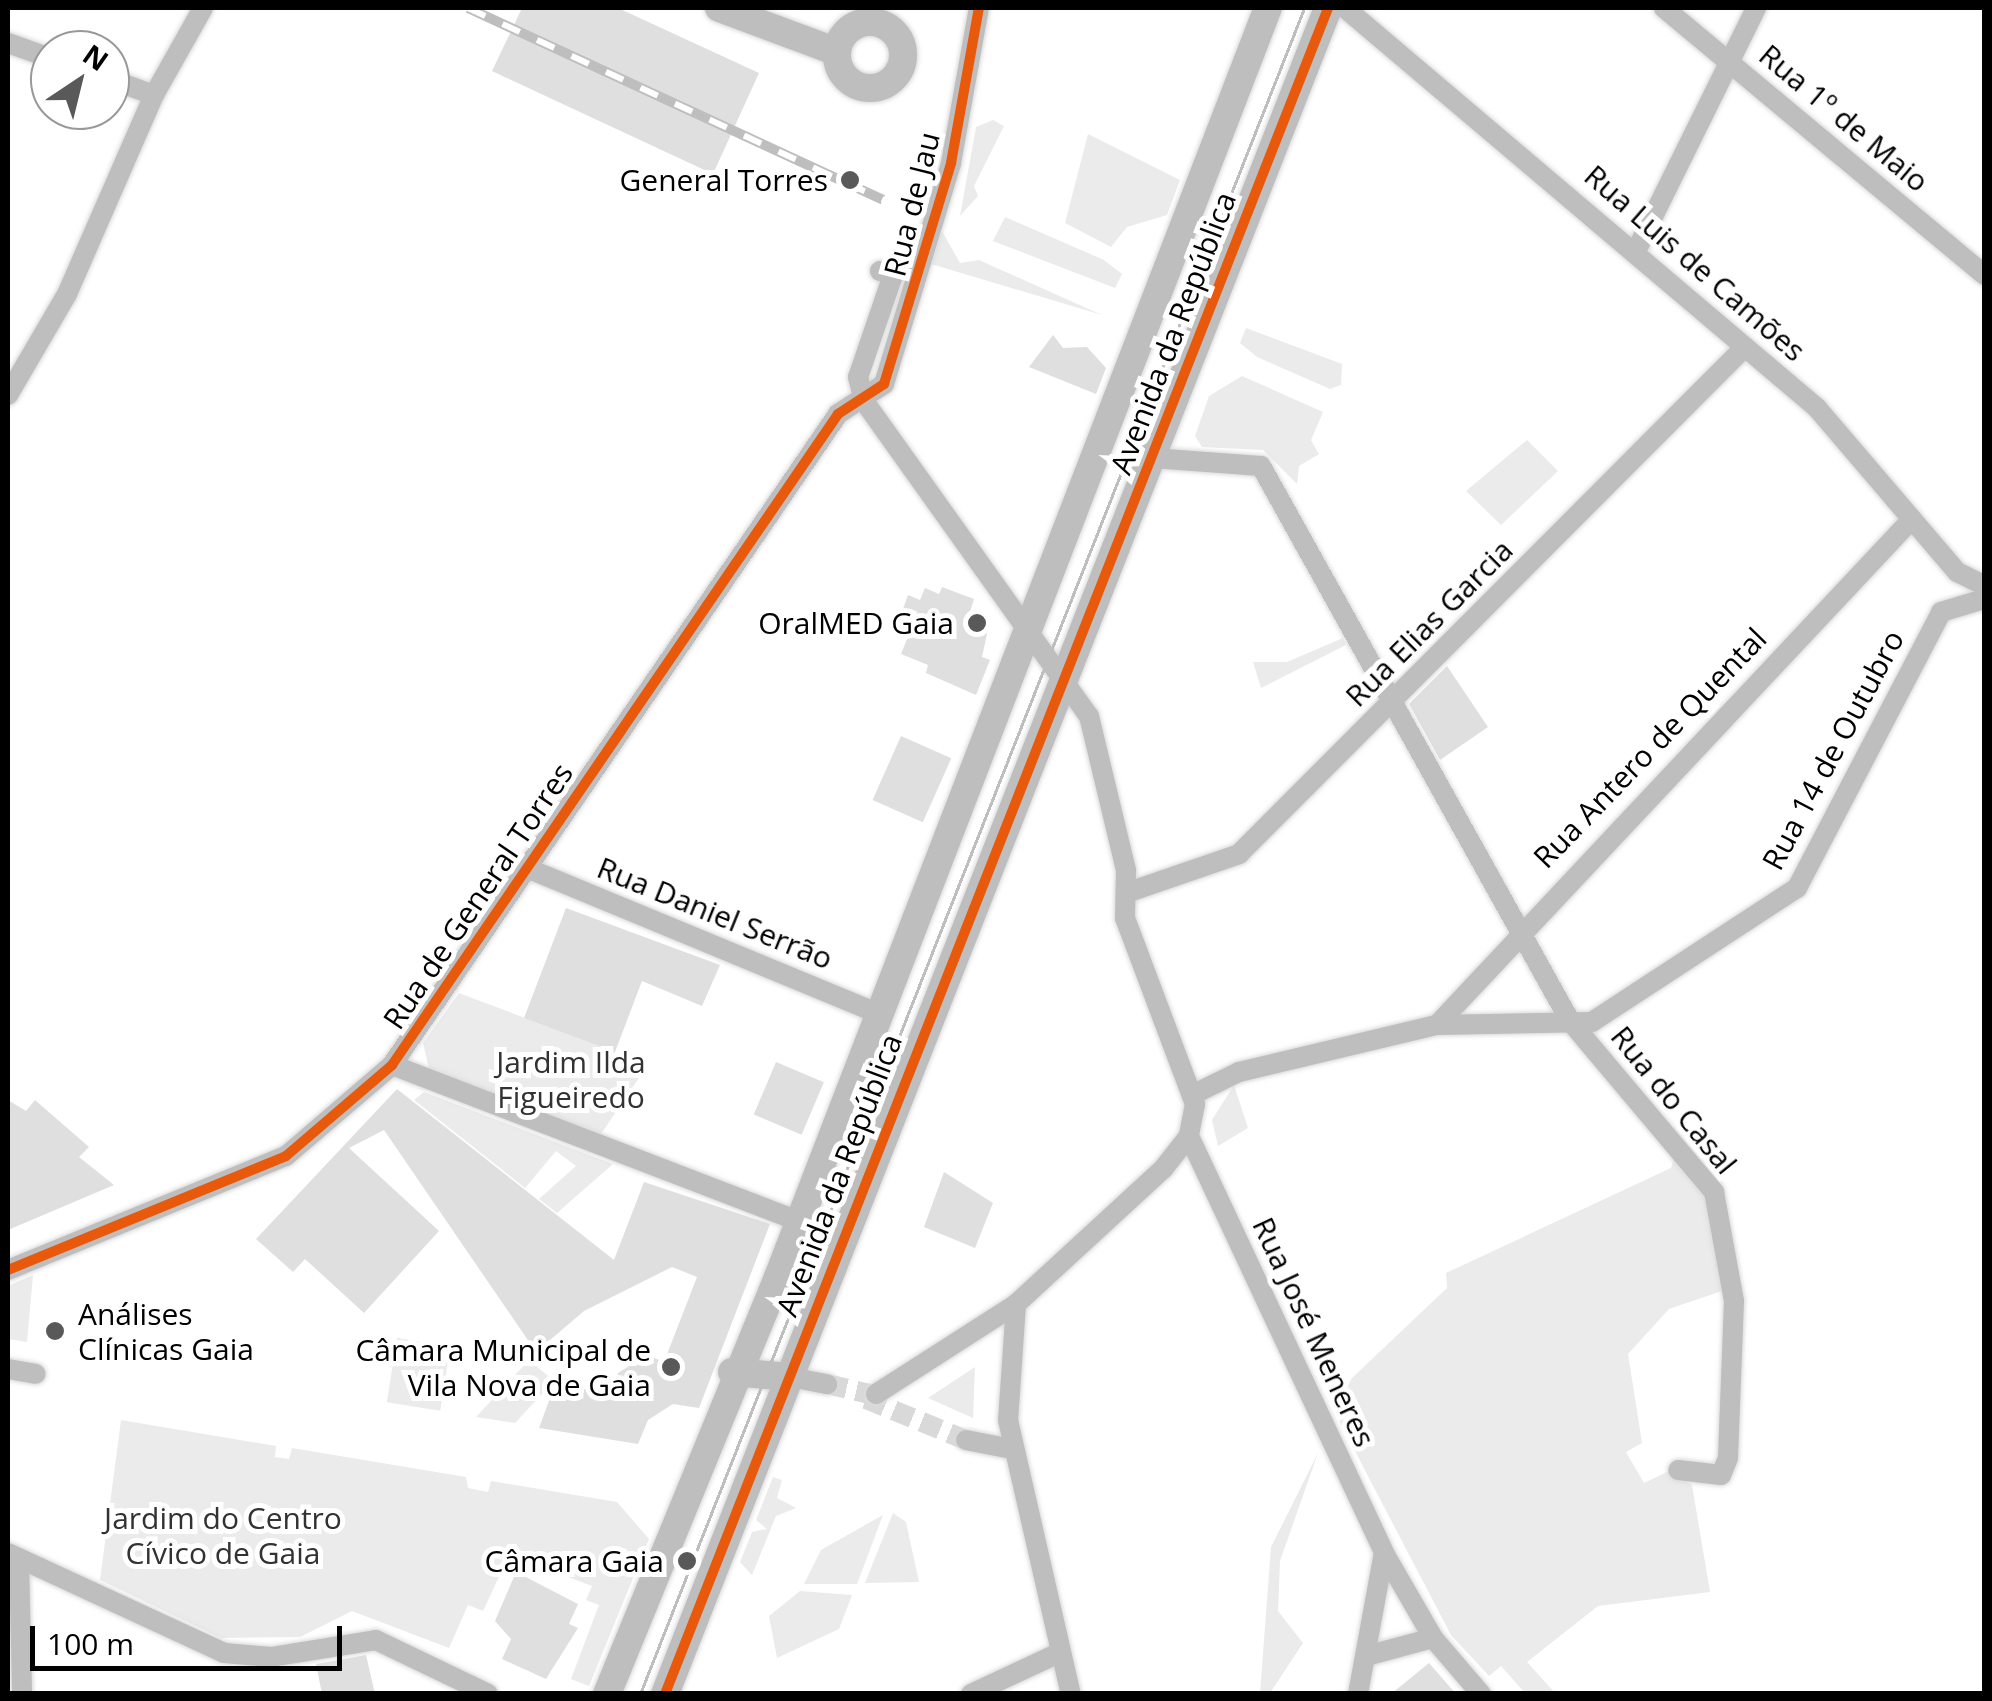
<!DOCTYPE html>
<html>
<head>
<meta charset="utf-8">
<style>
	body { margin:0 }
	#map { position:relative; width:1992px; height:1701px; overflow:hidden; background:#fff; font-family:"Open Sans",sans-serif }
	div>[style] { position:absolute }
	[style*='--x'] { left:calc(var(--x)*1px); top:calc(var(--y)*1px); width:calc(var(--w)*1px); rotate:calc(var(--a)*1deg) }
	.green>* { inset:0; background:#ebebeb; transform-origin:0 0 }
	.building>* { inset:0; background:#dfdfdf; transform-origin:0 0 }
	.minor-tunnel>* { height:20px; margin-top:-10px; transform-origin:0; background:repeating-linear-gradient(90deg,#d9d9d9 0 20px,transparent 0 30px) }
	.roads { filter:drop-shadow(0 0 2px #dbdbdb) drop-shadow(0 0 2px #dbdbdb) }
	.minor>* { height:20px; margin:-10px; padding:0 10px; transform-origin:10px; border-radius:10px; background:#bebebe }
	.major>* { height:28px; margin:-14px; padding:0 14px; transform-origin:14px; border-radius:14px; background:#bebebe }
	.major>.ring { margin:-14px; padding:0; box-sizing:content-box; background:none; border:28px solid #bebebe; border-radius:50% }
	.tram>* { height:2.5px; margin:-1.25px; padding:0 1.25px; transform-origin:1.25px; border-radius:1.25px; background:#bebebe }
	.rail>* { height:10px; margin-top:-5px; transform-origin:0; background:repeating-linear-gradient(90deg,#fff 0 19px,#bebebe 0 38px); box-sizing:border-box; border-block:2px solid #bebebe }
	.cycleway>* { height:10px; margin:-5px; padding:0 5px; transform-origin:5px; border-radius:5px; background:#e8590c }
	.dots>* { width:28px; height:28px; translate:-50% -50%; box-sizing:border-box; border:5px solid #fff; border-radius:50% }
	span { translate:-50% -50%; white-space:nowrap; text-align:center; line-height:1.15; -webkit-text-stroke:10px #fff; paint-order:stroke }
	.street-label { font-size:30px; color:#000 }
	.poi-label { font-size:30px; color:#000 }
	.right { translate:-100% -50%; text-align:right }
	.left { translate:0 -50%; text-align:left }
	.park-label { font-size:30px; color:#323232 }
	.frame { position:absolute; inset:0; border:10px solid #000; pointer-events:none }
	.north { position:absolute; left:30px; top:30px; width:100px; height:100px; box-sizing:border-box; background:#fff; border:2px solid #999; border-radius:50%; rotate:35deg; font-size:28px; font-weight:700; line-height:40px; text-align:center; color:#000 }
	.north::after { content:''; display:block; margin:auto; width:35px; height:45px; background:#595959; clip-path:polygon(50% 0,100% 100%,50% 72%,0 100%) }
	.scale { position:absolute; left:30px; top:1626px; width:312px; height:45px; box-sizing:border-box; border:5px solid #000; border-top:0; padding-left:12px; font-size:30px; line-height:35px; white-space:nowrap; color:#000; -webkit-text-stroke:8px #fff; paint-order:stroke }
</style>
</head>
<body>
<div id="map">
	<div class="green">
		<i style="clip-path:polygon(993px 120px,1004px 126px,974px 186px,978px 196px,960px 216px,976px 127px)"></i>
		<i style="clip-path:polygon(1088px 134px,1180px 180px,1167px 215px,1127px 227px,1111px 247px,1065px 223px)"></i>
		<i style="clip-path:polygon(1005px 217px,1104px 260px,1122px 274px,1115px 288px,993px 241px)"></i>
		<i style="clip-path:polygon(942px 231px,960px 263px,979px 260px,1102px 315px,931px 264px)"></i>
		<i style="clip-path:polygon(1246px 328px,1342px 364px,1341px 385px,1330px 389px,1257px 357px,1240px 343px)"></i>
		<i style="clip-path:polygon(1242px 376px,1323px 412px,1311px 440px,1319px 454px,1299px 466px,1297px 484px,1263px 450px,1202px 447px,1195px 436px,1209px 396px)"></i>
		<i style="clip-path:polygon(1527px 440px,1558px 471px,1501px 525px,1466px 491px)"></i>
		<i style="clip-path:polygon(1343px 638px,1346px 645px,1261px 688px,1253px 662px,1287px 662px)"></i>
		<i style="clip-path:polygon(459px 993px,615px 1052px,611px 1063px,641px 1075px,601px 1134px,429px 1069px,423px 1043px)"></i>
		<i style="clip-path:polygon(1234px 1085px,1248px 1128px,1218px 1146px,1212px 1120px)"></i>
		<i style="clip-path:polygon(424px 1092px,613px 1164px,557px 1213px,539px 1199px,576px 1166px,556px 1151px,525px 1188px,414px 1100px)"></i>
		<i style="clip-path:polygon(1675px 1154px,1709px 1193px,1725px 1290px,1669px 1309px,1628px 1354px,1642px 1443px,1626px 1452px,1644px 1483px,1669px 1471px,1692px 1485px,1710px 1592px,1598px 1606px,1527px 1662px,1555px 1693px,1525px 1693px,1501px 1666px,1489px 1676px,1451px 1635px,1334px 1411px,1352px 1378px,1447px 1288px,1446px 1273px,1671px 1168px)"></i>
		<i style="clip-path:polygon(33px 1275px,27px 1342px,8px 1339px,8px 1286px)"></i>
		<i style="left:397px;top:1338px;width:54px;height:65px;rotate:9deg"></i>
		<i style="clip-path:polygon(529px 1360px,554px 1381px,515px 1423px,476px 1417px)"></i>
		<i style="clip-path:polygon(975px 1367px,973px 1418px,928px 1398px)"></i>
		<i style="clip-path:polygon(121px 1420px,276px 1446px,275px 1457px,289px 1459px,292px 1448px,466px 1477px,468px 1488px,488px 1492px,491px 1481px,617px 1502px,649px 1539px,589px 1686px,571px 1679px,599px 1605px,586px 1600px,592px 1586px,509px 1555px,483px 1611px,468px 1605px,449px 1648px,352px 1611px,300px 1637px,221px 1638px,100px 1580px)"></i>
		<i style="clip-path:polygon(1318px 1453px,1280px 1561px,1278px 1611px,1303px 1643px,1270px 1693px,1260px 1693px,1271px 1547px)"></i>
		<i style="clip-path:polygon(773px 1477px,782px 1480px,777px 1498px,796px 1508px,776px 1516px,752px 1575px,740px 1562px,752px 1532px,767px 1529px,756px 1520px)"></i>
		<i style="clip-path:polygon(893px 1513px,906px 1522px,919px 1582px,865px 1583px)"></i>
		<i style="clip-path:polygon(883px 1515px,857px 1584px,804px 1584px,821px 1550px)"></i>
		<i style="clip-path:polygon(800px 1591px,852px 1595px,839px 1629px,777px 1658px,769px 1616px)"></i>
	</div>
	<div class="building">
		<i style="clip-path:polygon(522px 8px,618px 8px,759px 73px,713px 174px,492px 71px)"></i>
		<i style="clip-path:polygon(1053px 335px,1063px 348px,1087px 347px,1106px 368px,1096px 394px,1029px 367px)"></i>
		<i style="clip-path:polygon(942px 587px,974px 599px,970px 612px,990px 620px,982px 657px,990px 660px,976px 695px,926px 673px,928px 665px,901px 654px,907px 639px,894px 634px,908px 595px,920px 600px,925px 588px,939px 594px)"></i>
		<i style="clip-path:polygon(1447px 666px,1488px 727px,1440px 760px,1409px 704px)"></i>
		<i style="left:901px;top:736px;width:55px;height:70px;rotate:24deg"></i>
		<i style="clip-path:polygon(566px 908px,720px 965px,702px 1006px,642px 981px,615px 1052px,524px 1018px)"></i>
		<i style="left:776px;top:1062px;width:52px;height:57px;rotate:23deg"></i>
		<i style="clip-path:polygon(397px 1089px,614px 1260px,644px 1182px,770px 1224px,699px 1408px,673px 1404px,648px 1420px,638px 1444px,539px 1428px,555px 1384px,615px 1394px,618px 1373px,647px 1355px,664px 1362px,697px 1277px,672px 1267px,584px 1311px,536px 1352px,384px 1130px,349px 1148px,439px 1231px,364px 1313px,305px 1259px,293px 1272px,256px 1239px)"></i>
		<i style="clip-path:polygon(8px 1100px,26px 1111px,35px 1100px,89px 1147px,79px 1157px,114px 1185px,8px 1230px)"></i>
		<i style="clip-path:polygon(944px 1172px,993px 1203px,975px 1248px,924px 1227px)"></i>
		<i style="clip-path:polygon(516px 1572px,578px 1604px,569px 1624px,578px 1628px,546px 1679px,502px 1659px,511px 1639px,495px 1621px)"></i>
		<i style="clip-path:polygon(366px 1655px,375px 1694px,322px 1694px,316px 1664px)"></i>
		<i style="clip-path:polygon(1429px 1663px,1456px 1694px,1391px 1694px)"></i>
	</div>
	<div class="minor-tunnel">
		<i style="--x:827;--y:1384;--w:48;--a:13.2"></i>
		<i style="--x:866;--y:1399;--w:108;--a:22.3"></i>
	</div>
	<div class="roads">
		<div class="minor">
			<i style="--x:1345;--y:8;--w:619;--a:40.28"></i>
			<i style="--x:1817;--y:408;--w:216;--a:49.5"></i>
			<i style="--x:1957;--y:572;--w:30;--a:26"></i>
			<i style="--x:1664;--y:8;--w:417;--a:39.8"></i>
			<i style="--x:8;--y:43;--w:45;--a:19.7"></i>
			<i style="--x:110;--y:79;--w:47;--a:20"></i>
			<i style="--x:1637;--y:249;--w:269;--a:-63.7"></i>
			<i style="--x:880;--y:271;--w:14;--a:17"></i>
			<i style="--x:893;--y:275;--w:108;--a:108.9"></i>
			<i style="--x:858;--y:377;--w:25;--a:76"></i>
			<i style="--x:864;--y:401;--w:387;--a:54.5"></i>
			<i style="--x:1089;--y:716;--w:158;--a:76.5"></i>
			<i style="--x:1126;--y:870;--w:48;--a:91.2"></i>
			<i style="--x:1125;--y:918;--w:199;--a:69.4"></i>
			<i style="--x:1195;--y:1104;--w:33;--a:101"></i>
			<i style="--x:1189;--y:1136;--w:42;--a:128.2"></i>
			<i style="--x:1163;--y:1169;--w:200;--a:137.4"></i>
			<i style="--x:1016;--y:1304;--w:116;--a:93.9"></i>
			<i style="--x:1008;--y:1420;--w:281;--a:77.1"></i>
			<i style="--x:8;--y:395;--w:117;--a:-59.7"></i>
			<i style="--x:67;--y:294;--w:217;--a:-66.4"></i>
			<i style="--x:154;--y:95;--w:100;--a:-60.6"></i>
			<i style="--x:1152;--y:458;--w:109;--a:4.2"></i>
			<i style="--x:1261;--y:466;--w:635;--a:60.89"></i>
			<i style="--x:1570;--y:1021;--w:224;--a:49.9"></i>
			<i style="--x:1714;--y:1192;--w:111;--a:79.6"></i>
			<i style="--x:1734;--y:1301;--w:157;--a:92.2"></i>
			<i style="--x:1728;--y:1458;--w:18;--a:112"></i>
			<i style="--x:1721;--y:1475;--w:43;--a:-173.4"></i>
			<i style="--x:527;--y:868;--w:382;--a:22.5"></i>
			<i style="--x:1126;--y:893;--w:120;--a:-19"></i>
			<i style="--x:1239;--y:854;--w:716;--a:-45.06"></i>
			<i style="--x:1437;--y:1025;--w:694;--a:-46.81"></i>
			<i style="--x:392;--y:1065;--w:436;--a:21"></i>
			<i style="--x:1192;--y:1095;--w:52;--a:-26.1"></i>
			<i style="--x:1239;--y:1072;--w:204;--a:-13.4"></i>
			<i style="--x:1437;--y:1025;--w:155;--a:-1.1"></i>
			<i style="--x:1592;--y:1022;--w:245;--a:-33.2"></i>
			<i style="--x:1797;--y:888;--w:311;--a:-62.4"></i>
			<i style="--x:1941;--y:612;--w:45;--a:-16.8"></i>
			<i style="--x:1189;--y:1136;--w:460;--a:64.9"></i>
			<i style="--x:1384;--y:1553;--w:98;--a:60"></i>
			<i style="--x:1433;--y:1638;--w:74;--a:49.4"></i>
			<i style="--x:8;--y:1270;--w:300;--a:-22.3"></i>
			<i style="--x:286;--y:1156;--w:140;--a:-40.6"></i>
			<i style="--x:392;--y:1065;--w:789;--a:-55.58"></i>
			<i style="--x:838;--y:414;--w:55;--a:-33.1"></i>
			<i style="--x:884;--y:384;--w:231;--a:-73.1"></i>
			<i style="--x:951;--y:163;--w:158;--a:-79.8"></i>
			<i style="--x:8;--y:1369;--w:28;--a:10"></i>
			<i style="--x:790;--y:1377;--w:38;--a:11"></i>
			<i style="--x:876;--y:1394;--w:166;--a:-32.7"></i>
			<i style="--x:966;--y:1440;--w:47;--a:11.1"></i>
			<i style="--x:8;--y:1553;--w:238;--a:24.8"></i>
			<i style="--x:224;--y:1653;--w:47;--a:4.9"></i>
			<i style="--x:271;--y:1657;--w:106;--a:-9.2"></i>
			<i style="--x:376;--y:1640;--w:124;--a:25.7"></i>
			<i style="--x:19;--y:1559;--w:135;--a:88.7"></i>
			<i style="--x:1366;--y:1656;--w:69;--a:-15"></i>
			<i style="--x:971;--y:1694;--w:99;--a:-25"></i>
			<i style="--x:1358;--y:1694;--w:143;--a:-79.6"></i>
		</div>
		<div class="major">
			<i style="--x:719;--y:8;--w:126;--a:20.4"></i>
			<i class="ring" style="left:837px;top:22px;width:38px;height:38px"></i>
			<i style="--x:732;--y:1372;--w:58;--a:4.9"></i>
			<i style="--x:607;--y:1694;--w:451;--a:-67.7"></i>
			<i style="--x:778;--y:1277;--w:1360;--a:-68.89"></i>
			<i style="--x:665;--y:1694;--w:1812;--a:-68.53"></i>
		</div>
	</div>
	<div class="tram">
		<i style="--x:640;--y:1694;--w:1812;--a:-68.5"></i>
	</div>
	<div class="rail">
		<i style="--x:468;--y:8;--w:457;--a:24.8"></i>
	</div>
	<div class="cycleway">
		<i style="--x:8;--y:1270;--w:300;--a:-22.3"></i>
		<i style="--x:286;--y:1156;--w:140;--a:-40.6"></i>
		<i style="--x:392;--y:1065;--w:789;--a:-55.58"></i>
		<i style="--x:838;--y:414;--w:55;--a:-33.1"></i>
		<i style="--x:884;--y:384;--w:231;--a:-73.1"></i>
		<i style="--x:951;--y:163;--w:158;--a:-79.8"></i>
		<i style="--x:665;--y:1694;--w:1812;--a:-68.53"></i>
	</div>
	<div class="dots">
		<i style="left:850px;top:180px;background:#595959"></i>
		<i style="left:977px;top:623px;background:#595959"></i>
		<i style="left:55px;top:1331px;background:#595959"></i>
		<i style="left:671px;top:1367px;background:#595959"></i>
		<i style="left:687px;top:1561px;background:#595959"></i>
	</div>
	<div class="street-label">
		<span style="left:1844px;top:118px;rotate:40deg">Rua 1º de Maio</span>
		<span style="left:912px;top:204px;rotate:-76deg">Rua de Jau</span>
		<span style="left:1695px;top:263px;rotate:41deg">Rua Luis de Camões</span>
		<span style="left:1173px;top:333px;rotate:-69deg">Avenida da República</span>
		<span style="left:1429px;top:623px;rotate:-45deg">Rua Elias Garcia</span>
		<span style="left:1650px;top:748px;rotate:-46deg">Rua Antero de Quental</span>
		<span style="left:1833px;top:750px;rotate:-62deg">Rua 14 de Outubro</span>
		<span style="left:478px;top:896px;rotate:-56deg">Rua de General Torres</span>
		<span style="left:715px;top:913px;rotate:22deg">Rua Daniel Serrão</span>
		<span style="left:1674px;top:1100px;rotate:51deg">Rua do Casal</span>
		<span style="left:839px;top:1175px;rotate:-69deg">Avenida da República</span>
		<span style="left:1314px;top:1332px;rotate:65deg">Rua José Meneres</span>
	</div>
	<div class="poi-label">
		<span class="right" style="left:828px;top:180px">General Torres</span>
		<span class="right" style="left:954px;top:623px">OralMED Gaia</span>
		<span class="left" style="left:78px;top:1331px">Análises<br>Clínicas Gaia</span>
		<span class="right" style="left:651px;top:1367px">Câmara Municipal de<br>Vila Nova de Gaia</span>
		<span class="right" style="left:664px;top:1561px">Câmara Gaia</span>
	</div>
	<div class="park-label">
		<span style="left:571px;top:1079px">Jardim Ilda<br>Figueiredo</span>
		<span style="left:223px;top:1535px">Jardim do Centro<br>Cívico de Gaia</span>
	</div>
	<div class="frame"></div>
	<div class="north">N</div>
	<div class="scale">100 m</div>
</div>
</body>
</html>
